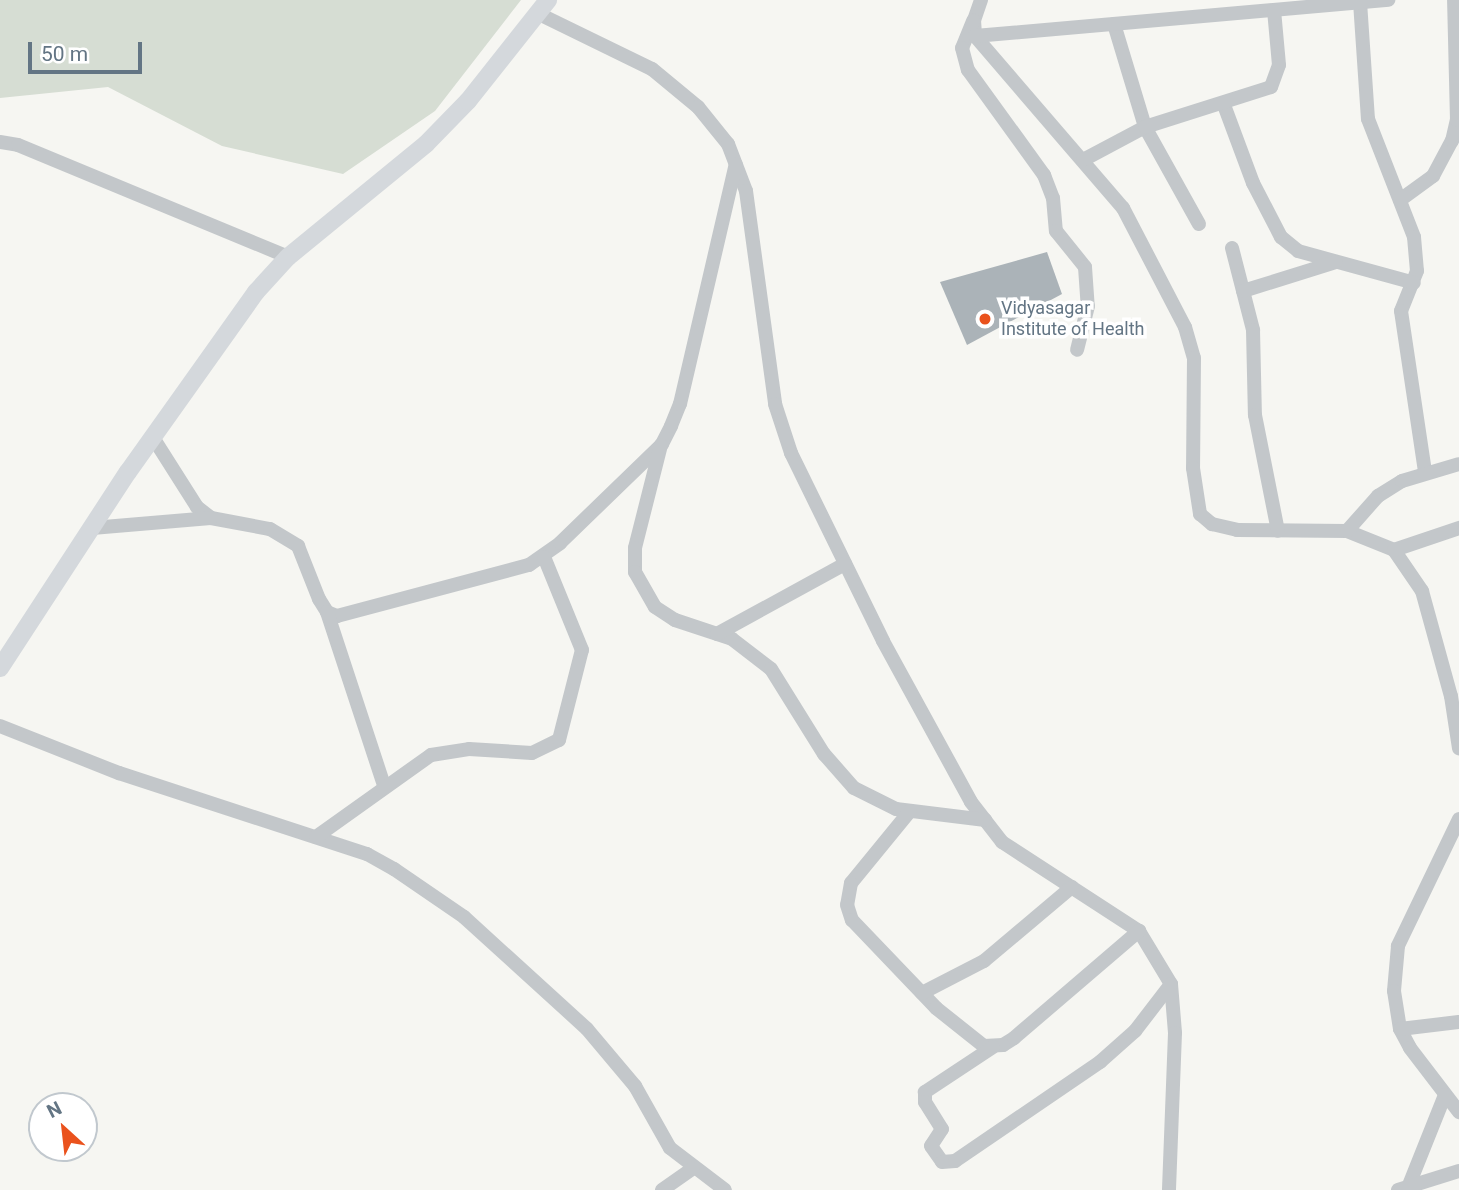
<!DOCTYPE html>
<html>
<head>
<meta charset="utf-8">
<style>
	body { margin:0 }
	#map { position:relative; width:1459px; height:1190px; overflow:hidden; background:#f6f6f2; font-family:Roboto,sans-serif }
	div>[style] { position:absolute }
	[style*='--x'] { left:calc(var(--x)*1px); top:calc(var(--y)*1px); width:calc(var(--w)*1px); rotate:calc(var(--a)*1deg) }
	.green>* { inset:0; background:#d6ddd3 }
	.building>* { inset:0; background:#abb3b8 }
	.minor>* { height:14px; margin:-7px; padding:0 7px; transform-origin:7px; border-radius:7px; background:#c3c7ca }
	.major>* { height:18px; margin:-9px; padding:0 9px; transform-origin:9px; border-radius:9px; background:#d4d8dc }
	.dots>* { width:19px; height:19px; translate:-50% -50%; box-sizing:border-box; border:4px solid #fff; border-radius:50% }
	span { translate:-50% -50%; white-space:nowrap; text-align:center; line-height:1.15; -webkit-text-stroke:7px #fff; paint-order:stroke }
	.poi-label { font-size:18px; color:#637584 }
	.left { translate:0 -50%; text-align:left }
	.north { position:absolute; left:28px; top:1092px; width:70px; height:70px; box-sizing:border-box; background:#fff; border:2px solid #c1c8ce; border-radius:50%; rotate:333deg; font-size:19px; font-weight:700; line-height:28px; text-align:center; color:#637584 }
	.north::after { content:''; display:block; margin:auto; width:24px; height:32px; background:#ea521d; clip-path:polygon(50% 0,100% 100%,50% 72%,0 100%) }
	.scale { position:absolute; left:28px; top:42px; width:114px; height:32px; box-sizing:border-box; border:4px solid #637584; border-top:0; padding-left:9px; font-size:21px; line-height:24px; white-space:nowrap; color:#637584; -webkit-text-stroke:5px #fff; paint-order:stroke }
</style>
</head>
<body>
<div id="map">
	<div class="green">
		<i style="clip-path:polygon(0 0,521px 0,435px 111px,343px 174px,222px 146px,108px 87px,0 98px)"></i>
	</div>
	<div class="building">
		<i style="clip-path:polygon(1047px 252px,1062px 294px,967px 345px,940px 282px)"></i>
	</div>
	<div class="minor">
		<i style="--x:981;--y:0;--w:21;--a:109"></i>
		<i style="--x:974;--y:20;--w:16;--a:86"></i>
		<i style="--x:975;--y:36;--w:227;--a:49.3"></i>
		<i style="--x:1123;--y:208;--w:134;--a:62.5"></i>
		<i style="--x:1185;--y:327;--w:32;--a:74"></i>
		<i style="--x:1194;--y:358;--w:110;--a:90.5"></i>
		<i style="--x:1193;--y:468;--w:47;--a:81.3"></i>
		<i style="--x:1200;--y:514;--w:16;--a:40"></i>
		<i style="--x:1212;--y:524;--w:26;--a:13"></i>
		<i style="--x:1237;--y:530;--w:110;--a:0.5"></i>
		<i style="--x:1347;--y:531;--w:51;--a:22"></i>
		<i style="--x:1394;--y:550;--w:50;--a:55.7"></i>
		<i style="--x:1422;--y:591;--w:109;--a:74.6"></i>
		<i style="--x:1451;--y:696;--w:53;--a:81.3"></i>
		<i style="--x:1360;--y:2;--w:117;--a:86.1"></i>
		<i style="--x:1368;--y:119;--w:127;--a:68.7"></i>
		<i style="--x:1414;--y:237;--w:34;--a:85"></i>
		<i style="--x:1417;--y:271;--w:43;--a:111.8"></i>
		<i style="--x:1401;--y:311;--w:162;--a:81.5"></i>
		<i style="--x:537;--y:13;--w:128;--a:26"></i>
		<i style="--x:652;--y:69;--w:60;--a:39.6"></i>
		<i style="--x:698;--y:107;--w:48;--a:51"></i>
		<i style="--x:728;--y:144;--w:50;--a:69"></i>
		<i style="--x:746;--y:191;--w:215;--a:82.2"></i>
		<i style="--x:775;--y:404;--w:52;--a:71.9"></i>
		<i style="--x:791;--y:453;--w:209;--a:63.9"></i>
		<i style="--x:883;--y:641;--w:183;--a:61.3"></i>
		<i style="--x:971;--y:802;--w:51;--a:52.2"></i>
		<i style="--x:1002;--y:842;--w:163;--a:33"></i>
		<i style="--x:1139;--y:931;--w:62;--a:58.9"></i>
		<i style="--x:1171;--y:984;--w:49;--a:85.3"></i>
		<i style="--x:1175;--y:1033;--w:157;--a:92.2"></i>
		<i style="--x:973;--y:21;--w:29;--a:112"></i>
		<i style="--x:962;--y:48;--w:23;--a:75"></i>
		<i style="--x:968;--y:70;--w:130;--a:54.1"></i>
		<i style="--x:1044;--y:175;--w:25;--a:69"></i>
		<i style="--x:1053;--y:198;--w:33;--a:85"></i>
		<i style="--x:1056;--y:231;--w:46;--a:51.1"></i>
		<i style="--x:1085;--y:267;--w:39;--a:86"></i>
		<i style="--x:1088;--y:306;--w:45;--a:104"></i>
		<i style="--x:1114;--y:24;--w:108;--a:73.2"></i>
		<i style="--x:1145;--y:127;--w:111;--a:60.9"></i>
		<i style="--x:975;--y:36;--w:415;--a:-5"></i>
		<i style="--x:1224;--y:105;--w:83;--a:69.6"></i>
		<i style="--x:1253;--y:183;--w:61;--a:62.6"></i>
		<i style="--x:1281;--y:237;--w:22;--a:39"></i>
		<i style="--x:1298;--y:251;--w:120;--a:15.4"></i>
		<i style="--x:0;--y:142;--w:18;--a:9"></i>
		<i style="--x:18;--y:145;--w:292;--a:22.5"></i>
		<i style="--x:1083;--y:160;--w:70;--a:-28"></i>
		<i style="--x:1145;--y:127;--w:132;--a:-17.6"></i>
		<i style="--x:1271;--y:87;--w:23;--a:-70"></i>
		<i style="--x:1279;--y:65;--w:55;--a:-95.2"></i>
		<i style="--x:1400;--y:200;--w:41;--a:-36"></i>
		<i style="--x:1433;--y:176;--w:40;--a:-62"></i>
		<i style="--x:1452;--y:141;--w:22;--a:-77"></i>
		<i style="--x:1457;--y:120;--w:120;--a:-91.4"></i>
		<i style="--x:1232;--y:248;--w:85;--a:75.6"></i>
		<i style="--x:1253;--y:330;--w:85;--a:88.7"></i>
		<i style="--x:1255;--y:415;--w:118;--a:78.8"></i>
		<i style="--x:1243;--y:291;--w:97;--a:-17.3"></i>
		<i style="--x:152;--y:436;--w:84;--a:57.6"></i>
		<i style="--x:197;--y:507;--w:18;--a:38"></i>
		<i style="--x:211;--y:518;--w:60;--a:10.6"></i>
		<i style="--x:270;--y:529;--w:33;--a:31"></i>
		<i style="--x:298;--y:546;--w:57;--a:68.4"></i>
		<i style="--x:319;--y:599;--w:15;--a:58"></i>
		<i style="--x:327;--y:612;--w:11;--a:22"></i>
		<i style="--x:337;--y:616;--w:199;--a:-14.9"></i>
		<i style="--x:529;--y:565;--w:38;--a:-35"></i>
		<i style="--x:560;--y:543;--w:142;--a:-44.1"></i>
		<i style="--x:662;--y:444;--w:20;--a:-63"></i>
		<i style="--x:671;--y:426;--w:24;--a:-68"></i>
		<i style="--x:680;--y:404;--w:246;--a:-76.9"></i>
		<i style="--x:661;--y:445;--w:106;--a:104.2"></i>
		<i style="--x:635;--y:548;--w:24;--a:90"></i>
		<i style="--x:635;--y:572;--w:40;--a:60.3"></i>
		<i style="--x:655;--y:607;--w:24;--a:33"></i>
		<i style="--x:675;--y:620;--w:60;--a:18.4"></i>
		<i style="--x:732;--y:639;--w:49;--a:37.6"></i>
		<i style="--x:771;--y:669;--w:100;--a:58.1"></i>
		<i style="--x:824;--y:754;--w:45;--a:48.6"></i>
		<i style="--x:854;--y:788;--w:47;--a:26.6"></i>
		<i style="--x:896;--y:809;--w:90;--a:7"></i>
		<i style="--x:92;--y:528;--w:119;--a:-4.8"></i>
		<i style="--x:1347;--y:531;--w:47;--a:-48.5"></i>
		<i style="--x:1378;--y:496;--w:28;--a:-32"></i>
		<i style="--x:1402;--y:481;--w:59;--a:-16.6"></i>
		<i style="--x:1394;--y:550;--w:69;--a:-18.7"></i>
		<i style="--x:327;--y:612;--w:182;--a:71.8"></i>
		<i style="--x:717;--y:634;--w:146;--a:-28.7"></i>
		<i style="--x:0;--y:726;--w:128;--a:21.6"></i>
		<i style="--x:119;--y:773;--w:261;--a:18.1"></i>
		<i style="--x:367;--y:854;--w:31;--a:29"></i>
		<i style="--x:394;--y:869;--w:85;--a:34.4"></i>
		<i style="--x:464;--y:917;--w:166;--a:42.3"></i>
		<i style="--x:587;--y:1029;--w:75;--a:49.9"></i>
		<i style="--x:635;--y:1086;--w:71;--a:60.6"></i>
		<i style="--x:670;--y:1148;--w:69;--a:37.4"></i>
		<i style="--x:910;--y:811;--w:93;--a:129.3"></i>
		<i style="--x:851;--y:883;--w:22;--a:100"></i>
		<i style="--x:847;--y:905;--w:16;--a:72"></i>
		<i style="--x:852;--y:920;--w:122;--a:46.3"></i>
		<i style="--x:936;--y:1008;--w:61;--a:38.4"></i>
		<i style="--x:984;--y:1046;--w:19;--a:-3"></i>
		<i style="--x:1003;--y:1045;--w:13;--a:-32"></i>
		<i style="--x:1014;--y:1038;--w:165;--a:-40.6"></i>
		<i style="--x:1459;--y:819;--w:141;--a:115.7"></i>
		<i style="--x:1398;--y:946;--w:45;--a:95.1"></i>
		<i style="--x:1394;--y:991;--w:38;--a:81"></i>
		<i style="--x:1400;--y:1029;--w:21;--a:62"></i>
		<i style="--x:1410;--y:1048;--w:81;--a:52.6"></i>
		<i style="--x:316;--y:837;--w:141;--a:-35.5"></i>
		<i style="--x:431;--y:755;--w:38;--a:-9"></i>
		<i style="--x:469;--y:749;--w:63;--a:3.6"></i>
		<i style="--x:532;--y:753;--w:30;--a:-26"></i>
		<i style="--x:559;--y:740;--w:93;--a:-75.7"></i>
		<i style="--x:582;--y:650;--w:100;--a:-112.2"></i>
		<i style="--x:922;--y:993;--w:70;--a:-27.3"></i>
		<i style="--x:984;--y:961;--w:115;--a:-40.1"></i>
		<i style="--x:1400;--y:1029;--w:59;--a:-6.8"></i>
		<i style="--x:993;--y:1047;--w:82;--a:146.5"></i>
		<i style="--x:925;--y:1092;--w:10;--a:90"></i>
		<i style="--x:925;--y:1102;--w:32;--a:58"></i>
		<i style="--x:942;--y:1129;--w:20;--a:123"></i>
		<i style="--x:931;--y:1146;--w:19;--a:55"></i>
		<i style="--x:942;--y:1162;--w:13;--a:-4"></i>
		<i style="--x:955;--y:1161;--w:176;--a:-34.3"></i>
		<i style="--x:1100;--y:1062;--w:47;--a:-41.5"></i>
		<i style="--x:1135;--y:1031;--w:59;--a:-52.5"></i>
		<i style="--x:1409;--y:1185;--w:97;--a:-68.2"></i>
		<i style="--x:662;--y:1190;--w:37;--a:-35"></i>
		<i style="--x:1398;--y:1190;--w:64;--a:-17.3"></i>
	</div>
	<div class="major">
		<i style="--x:0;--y:668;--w:234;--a:-56.9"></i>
		<i style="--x:128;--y:472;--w:221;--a:-54.6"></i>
		<i style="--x:256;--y:292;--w:47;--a:-47.6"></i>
		<i style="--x:288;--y:257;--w:178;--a:-39.3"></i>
		<i style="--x:426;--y:144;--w:60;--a:-45.7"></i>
		<i style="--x:468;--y:101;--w:129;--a:-51.6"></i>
	</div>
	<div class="dots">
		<i style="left:985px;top:319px;background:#ea521d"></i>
	</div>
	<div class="poi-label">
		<span class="left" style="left:1001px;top:319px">Vidyasagar<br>Institute of Health</span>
	</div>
	<div class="north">N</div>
	<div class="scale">50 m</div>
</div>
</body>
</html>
